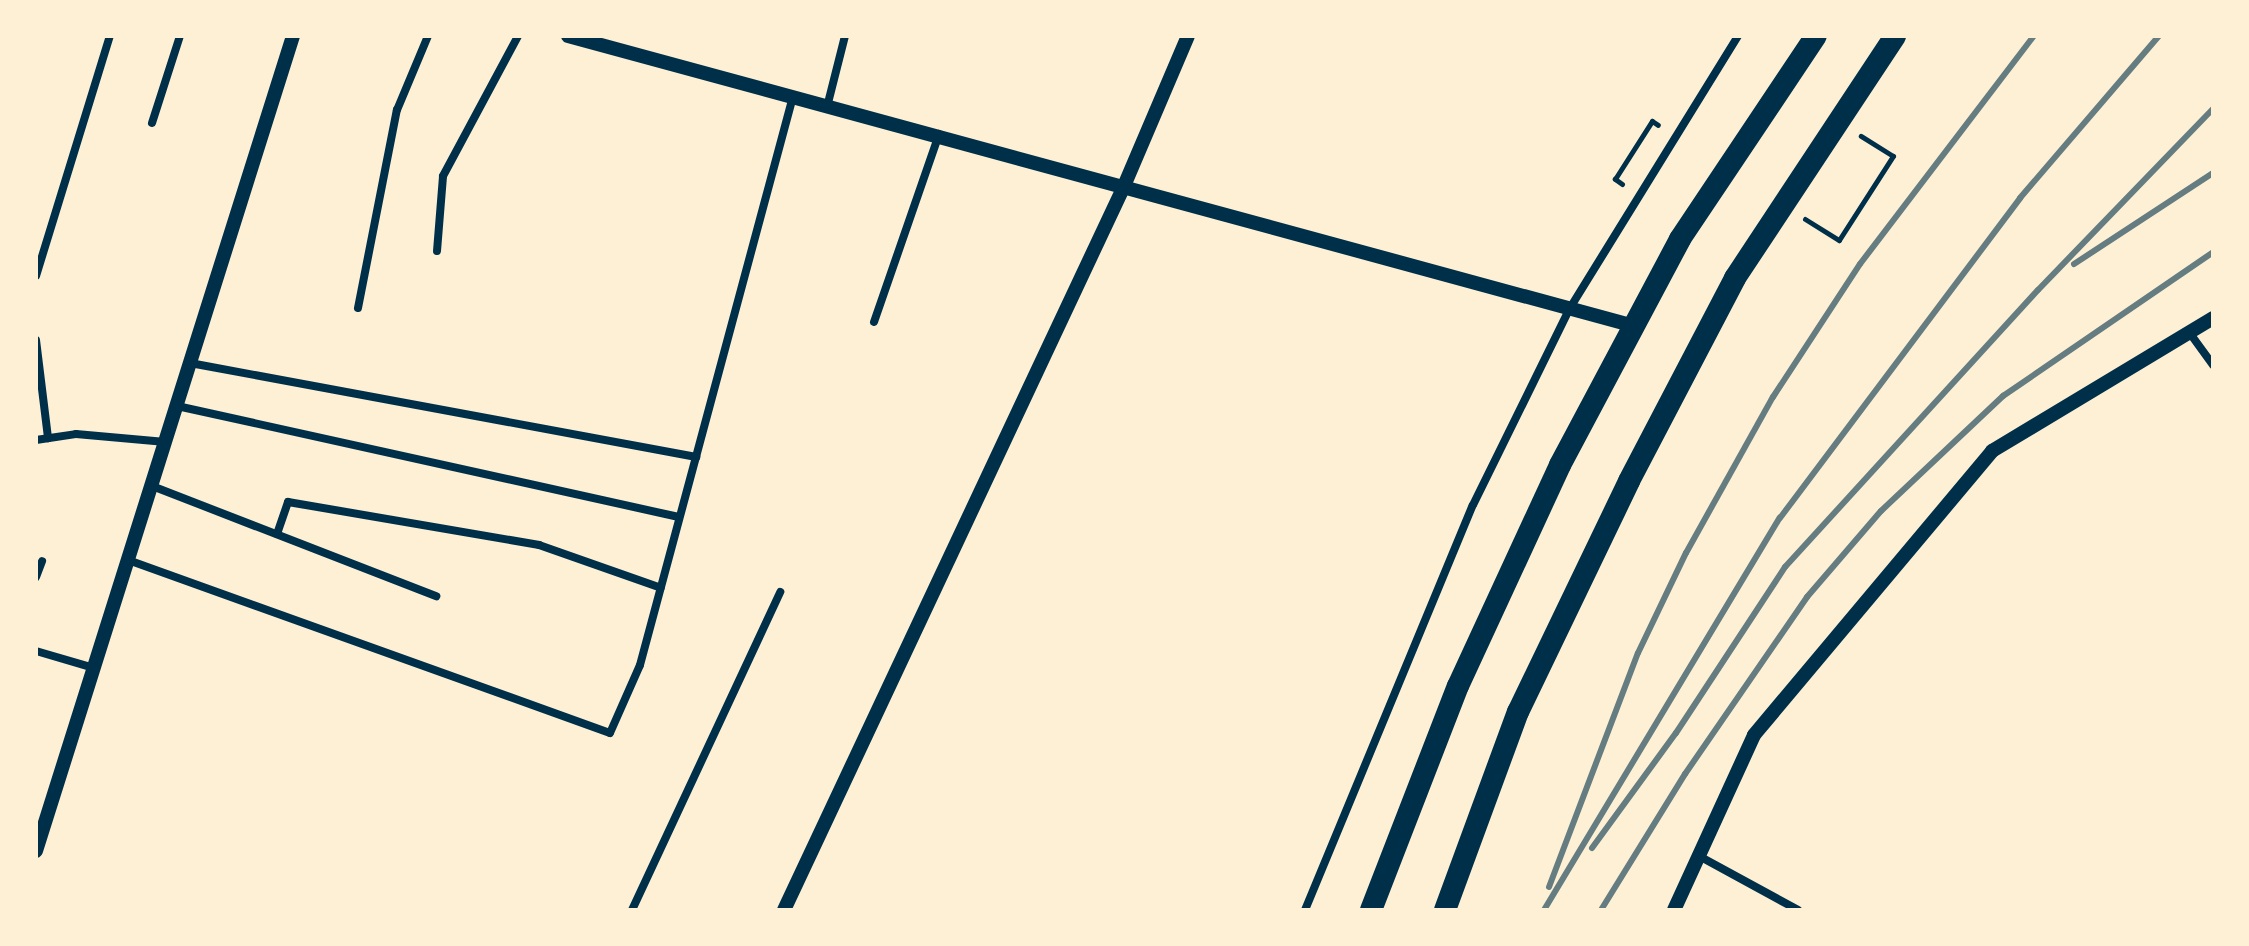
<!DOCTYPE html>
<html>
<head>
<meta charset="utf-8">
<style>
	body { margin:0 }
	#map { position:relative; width:2249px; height:946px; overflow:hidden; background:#fdf0d5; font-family:Figtree,sans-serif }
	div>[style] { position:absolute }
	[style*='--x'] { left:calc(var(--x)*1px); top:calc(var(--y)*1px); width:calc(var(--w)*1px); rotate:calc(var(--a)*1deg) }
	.path>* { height:5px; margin:-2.5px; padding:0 2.5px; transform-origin:2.5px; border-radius:2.5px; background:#003049 }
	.minor>* { height:8px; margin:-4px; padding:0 4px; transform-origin:4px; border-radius:4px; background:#003049 }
	.tertiary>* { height:14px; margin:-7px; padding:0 7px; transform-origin:7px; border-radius:7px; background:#003049 }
	.trunk>* { height:22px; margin:-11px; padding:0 11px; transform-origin:11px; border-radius:11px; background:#003049 }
	.rail>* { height:6px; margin:-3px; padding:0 3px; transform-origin:3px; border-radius:3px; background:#657d81 }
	span { translate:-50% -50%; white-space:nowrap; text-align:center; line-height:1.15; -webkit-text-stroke:7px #fdf0d5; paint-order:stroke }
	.frame { position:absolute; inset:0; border:38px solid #fdf0d5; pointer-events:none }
</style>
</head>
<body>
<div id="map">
	<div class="path">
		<i style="--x:1622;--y:184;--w:9;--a:-144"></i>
		<i style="--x:1615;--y:179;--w:69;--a:-57.5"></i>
		<i style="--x:1652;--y:121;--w:7;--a:34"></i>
		<i style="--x:1805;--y:219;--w:40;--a:32"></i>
		<i style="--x:1839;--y:240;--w:100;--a:-57.3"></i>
		<i style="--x:1893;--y:156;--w:38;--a:-148"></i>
	</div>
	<div class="minor">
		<i style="--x:827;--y:107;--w:73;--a:-75.8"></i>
		<i style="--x:152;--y:123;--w:91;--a:-72.2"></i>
		<i style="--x:437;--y:251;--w:75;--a:-85.4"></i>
		<i style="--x:443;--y:176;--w:159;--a:-61.8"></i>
		<i style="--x:36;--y:276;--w:251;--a:-72.9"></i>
		<i style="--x:358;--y:308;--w:202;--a:-78.9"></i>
		<i style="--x:397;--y:110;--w:80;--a:-67.3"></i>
		<i style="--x:874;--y:322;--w:199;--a:-70.9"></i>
		<i style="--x:2189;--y:332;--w:41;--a:54"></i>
		<i style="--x:36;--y:340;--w:99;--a:83"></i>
		<i style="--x:190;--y:363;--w:515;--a:10.52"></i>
		<i style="--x:177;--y:406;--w:514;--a:12.47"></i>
		<i style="--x:36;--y:440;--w:40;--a:-8.5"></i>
		<i style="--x:76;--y:434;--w:90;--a:5.1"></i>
		<i style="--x:152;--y:486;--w:305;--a:21.2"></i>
		<i style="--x:277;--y:534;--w:34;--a:-71"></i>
		<i style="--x:288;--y:502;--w:255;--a:9.7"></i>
		<i style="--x:539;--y:545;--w:129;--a:19.4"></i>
		<i style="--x:128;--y:560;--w:512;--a:19.74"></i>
		<i style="--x:610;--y:733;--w:74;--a:-66.2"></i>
		<i style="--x:640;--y:665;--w:585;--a:-74.94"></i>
		<i style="--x:36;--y:577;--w:17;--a:-69"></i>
		<i style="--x:36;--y:651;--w:60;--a:16.3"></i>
		<i style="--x:1699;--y:856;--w:113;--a:28.6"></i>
		<i style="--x:632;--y:910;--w:351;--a:-65"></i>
		<i style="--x:1305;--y:910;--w:438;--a:-67.5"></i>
		<i style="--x:1473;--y:505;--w:220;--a:-63.8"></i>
		<i style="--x:1570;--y:308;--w:320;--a:-58.3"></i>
	</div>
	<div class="tertiary">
		<i style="--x:568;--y:36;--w:1105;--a:15.22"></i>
		<i style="--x:36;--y:851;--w:855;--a:-72.5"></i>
		<i style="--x:784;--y:910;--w:800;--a:-64.84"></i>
		<i style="--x:1124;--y:186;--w:163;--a:-66.9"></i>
		<i style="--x:1674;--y:910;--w:192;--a:-65.4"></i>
		<i style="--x:1754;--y:735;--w:371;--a:-50"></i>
		<i style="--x:1992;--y:451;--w:258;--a:-31"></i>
	</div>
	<div class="trunk">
		<i style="--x:1371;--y:910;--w:240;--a:-68.8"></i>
		<i style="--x:1458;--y:686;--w:243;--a:-65.2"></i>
		<i style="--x:1560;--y:465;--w:256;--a:-62"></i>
		<i style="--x:1680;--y:239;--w:244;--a:-56.2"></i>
		<i style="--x:1445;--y:910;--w:211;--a:-69.8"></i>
		<i style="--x:1518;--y:712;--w:256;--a:-64.3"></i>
		<i style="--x:1629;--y:481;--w:229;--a:-62.4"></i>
		<i style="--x:1735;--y:278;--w:290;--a:-56.5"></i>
	</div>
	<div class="rail">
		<i style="--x:2074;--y:264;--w:166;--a:-33.2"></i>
		<i style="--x:1592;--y:848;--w:142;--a:-53.9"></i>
		<i style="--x:1676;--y:733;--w:199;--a:-56.7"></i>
		<i style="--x:1785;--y:567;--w:375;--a:-47.6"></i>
		<i style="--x:2038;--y:290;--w:252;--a:-46"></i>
		<i style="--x:1549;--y:887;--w:250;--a:-69.2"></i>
		<i style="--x:1638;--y:653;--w:111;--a:-64.4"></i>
		<i style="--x:1686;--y:553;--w:179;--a:-60.9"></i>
		<i style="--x:1773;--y:397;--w:159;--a:-56.8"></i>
		<i style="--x:1860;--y:264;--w:287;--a:-52.7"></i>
		<i style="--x:1544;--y:910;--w:458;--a:-59"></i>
		<i style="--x:1780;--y:518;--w:400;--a:-53.1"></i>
		<i style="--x:2020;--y:198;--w:213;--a:-49.4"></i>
		<i style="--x:1601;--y:910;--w:160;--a:-58.3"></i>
		<i style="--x:1685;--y:774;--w:215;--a:-55.4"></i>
		<i style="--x:1807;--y:597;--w:113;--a:-49.3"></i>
		<i style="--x:1881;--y:511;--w:168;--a:-43.3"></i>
		<i style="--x:2003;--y:396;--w:255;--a:-34.4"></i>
	</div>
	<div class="frame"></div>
</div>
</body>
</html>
